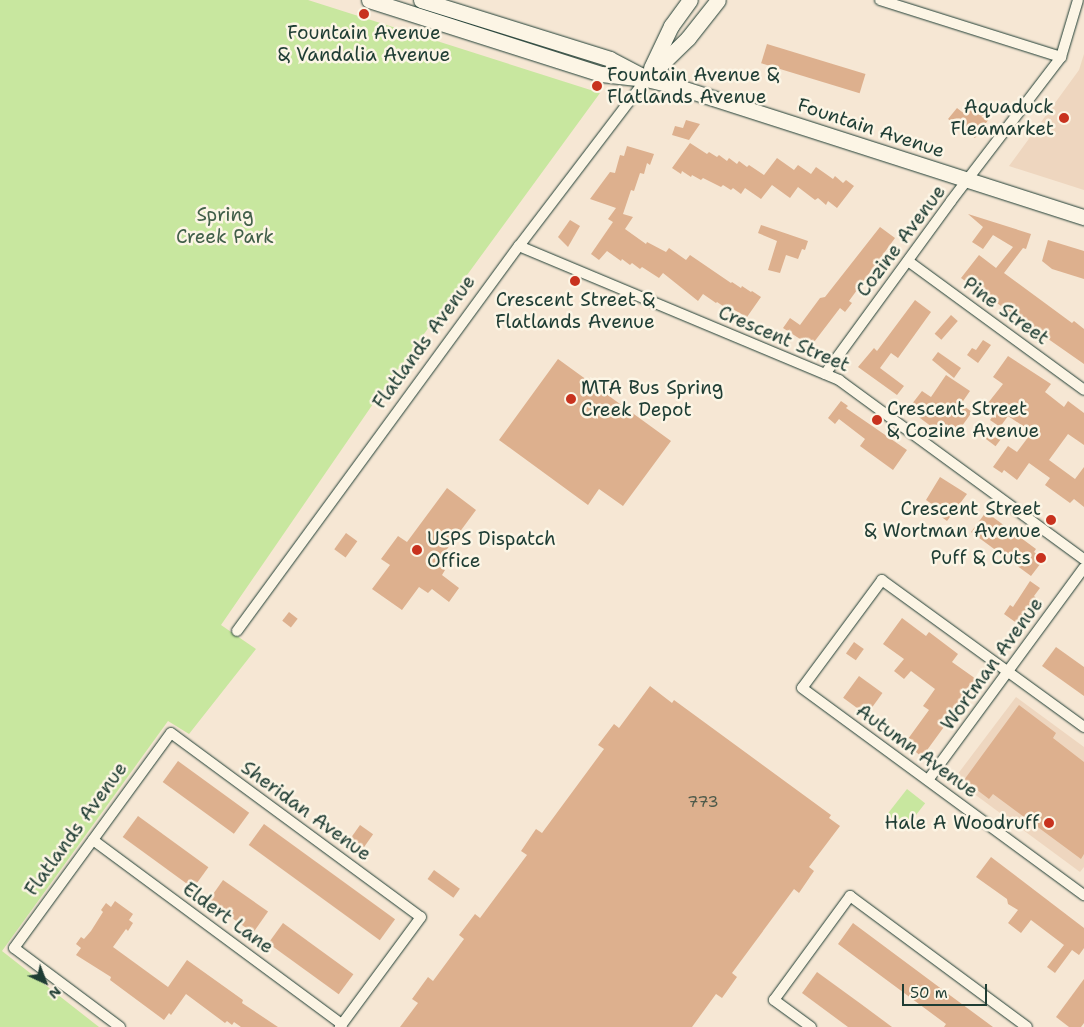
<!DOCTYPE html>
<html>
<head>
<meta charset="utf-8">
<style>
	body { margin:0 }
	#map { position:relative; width:1084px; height:1027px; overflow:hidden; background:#f6e7d4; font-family:"Shantell Sans",sans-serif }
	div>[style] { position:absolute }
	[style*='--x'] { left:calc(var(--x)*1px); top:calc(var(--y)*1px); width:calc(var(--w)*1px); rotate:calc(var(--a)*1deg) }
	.built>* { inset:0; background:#eed6bf }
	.green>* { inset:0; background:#c8e79f; transform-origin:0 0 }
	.building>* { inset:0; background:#ddb08e; transform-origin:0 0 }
	.roads { filter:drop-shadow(0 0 1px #1f3d34) drop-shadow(0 0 1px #1f3d34) }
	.street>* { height:10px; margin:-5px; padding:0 5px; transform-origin:5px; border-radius:5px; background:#fcf5e5 }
	.secondary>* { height:15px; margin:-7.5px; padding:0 7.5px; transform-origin:7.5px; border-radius:7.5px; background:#fcf5e5 }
	.dots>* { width:14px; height:14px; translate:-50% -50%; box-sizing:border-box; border:2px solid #fcf5e5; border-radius:50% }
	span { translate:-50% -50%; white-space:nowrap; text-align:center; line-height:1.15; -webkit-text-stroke:5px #fcf5e5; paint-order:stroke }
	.number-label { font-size:16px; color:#4e5a4a }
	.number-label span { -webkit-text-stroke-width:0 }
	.poi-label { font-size:19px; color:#1f3d34 }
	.left { translate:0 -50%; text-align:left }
	.right { translate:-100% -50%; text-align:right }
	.street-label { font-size:19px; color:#1f3d34 }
	.park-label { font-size:19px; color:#415f49 }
	.north { position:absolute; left:20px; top:957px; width:50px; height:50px; -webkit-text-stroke:4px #fcf5e5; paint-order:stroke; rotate:137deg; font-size:14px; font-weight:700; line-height:20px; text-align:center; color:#1f3d34 }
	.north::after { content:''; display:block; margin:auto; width:18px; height:22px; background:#1f3d34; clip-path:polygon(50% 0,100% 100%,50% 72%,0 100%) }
	.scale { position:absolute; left:902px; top:984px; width:85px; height:22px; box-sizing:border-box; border:2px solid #1f3d34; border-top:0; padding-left:6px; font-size:15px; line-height:18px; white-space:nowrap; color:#1f3d34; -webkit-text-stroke:4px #fcf5e5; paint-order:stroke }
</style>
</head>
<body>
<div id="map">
	<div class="built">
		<i style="clip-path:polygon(1084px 54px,1084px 190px,1009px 166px,1079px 70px)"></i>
		<i style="clip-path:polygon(1016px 697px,1084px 747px,1084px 867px,1080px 872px,954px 779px)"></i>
	</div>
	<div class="green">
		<i style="clip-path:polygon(0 0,308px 0,600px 93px,375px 401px,221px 625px,256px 649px,189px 734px,168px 721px,2px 951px,99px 1027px,0 1027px)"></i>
		<i style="left:907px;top:789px;width:23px;height:32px;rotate:38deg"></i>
	</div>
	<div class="building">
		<i style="left:767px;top:44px;width:103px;height:20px;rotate:17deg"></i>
		<i style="clip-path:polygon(972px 107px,989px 119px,975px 138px,948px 119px,957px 108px,966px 115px)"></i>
		<i style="clip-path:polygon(686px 120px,700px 124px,689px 140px,672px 135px,675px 126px,683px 128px)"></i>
		<i style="clip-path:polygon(690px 143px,707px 154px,709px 152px,717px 157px,719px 155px,727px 161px,729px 158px,737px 164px,739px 161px,747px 167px,749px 165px,764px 175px,777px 158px,794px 170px,798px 165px,811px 174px,816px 167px,833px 179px,835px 176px,843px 183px,846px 180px,854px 186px,837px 208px,828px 201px,826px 205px,818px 198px,815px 200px,798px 187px,790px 198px,772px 185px,761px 199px,745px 188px,741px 194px,733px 188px,731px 190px,723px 185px,721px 187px,703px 178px,701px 180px,692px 175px,691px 177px,682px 171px,681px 174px,672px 168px)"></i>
		<i style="clip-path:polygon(627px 146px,654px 154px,650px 165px,647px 163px,644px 174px,640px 173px,634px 191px,631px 190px,623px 214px,633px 217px,625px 229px,646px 244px,647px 242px,666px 252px,669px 248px,686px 260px,690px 255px,731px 283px,732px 282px,741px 288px,742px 286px,751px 292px,752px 291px,761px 297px,747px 317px,727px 306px,726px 308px,717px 302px,716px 303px,703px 294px,698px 301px,663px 273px,659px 278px,642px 267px,640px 269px,632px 263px,630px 265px,622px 259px,621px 261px,607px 251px,599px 260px,591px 254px,613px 222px,608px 219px,616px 208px,590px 199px,610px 172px,615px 173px,620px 155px,624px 156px)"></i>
		<i style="clip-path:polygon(968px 214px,1031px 234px,1026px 249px,1023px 248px,1004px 273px,1072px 323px,1074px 321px,1084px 329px,1084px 364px,961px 278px,979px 255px,996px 268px,1013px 247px,993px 235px,983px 249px,972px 242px,983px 227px)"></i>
		<i style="clip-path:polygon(570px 220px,580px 226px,568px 247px,558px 237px)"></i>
		<i style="clip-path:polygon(761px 225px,808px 241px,805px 250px,802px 249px,798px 259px,786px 255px,780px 273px,768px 270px,777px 241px,758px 233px)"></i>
		<i style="clip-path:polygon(880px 227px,895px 238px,849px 301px,852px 303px,845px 312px,840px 308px,811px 346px,783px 328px,790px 318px,800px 325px,820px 298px,825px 297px)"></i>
		<i style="clip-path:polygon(1048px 240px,1084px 251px,1084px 279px,1052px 269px,1042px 261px)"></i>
		<i style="clip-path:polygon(915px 300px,931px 312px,898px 358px,891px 353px,880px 368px,904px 386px,897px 395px,858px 367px,874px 348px,877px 351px)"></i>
		<i style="left:951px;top:315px;width:9px;height:25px;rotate:41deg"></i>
		<i style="clip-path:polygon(983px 340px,991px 345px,978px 363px,967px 355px,972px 348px,976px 350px)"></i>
		<i style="clip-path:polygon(938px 352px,961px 368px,954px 378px,932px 360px)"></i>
		<i style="clip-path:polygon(1008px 356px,1051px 384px,1045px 392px,1064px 407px,1068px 401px,1084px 413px,1084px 445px,1068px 434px,1049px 460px,1075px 479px,1084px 467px,1084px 507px,1074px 499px,1070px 503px,1045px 485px,1050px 478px,1029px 463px,1017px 480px,1004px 470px,1002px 473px,993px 467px,1008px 446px,1017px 452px,1032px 432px,1008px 416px,1000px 427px,990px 420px,997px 410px,988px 403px,1003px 384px,993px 377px)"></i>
		<i style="clip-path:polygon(558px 359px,671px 441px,623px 506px,599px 489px,588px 505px,499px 440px)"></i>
		<i style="clip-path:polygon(946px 375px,970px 391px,961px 404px,972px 412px,957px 433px,942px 422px,936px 430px,908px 409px,922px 391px,931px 397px)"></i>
		<i style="clip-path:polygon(841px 401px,848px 406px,846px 408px,907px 450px,893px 470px,860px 446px,865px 439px,839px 419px,835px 424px,828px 418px)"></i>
		<i style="left:992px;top:426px;width:15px;height:14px;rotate:37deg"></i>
		<i style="clip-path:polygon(940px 477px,967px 494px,947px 521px,939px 515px,942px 511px,926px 500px)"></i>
		<i style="clip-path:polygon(447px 488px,476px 510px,436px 564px,445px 570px,442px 575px,459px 588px,449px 602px,432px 589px,428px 593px,419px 587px,402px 610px,372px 589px,390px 565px,381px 559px,398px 536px,407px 542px)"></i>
		<i style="clip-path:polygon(986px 512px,1036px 549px,1034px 552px,1044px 559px,1031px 576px,971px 532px)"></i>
		<i style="left:346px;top:533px;width:14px;height:20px;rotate:36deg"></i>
		<i style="clip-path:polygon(1030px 581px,1040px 588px,1034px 596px,1037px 599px,1018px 624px,1004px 614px,1010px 605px,1013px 607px)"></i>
		<i style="left:289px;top:612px;width:11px;height:11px;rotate:38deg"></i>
		<i style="clip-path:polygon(902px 618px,926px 636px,929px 632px,958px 654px,952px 662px,976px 679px,963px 696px,965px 698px,922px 757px,905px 743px,929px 710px,923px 706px,935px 689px,911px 671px,904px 679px,894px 671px,904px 659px,883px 644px)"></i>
		<i style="left:854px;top:642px;width:12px;height:14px;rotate:35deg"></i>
		<i style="clip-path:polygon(1056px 647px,1084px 667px,1084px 696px,1042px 666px)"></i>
		<i style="left:859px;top:676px;width:29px;height:27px;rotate:36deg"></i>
		<i style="clip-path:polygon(650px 686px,672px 703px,674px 700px,831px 815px,829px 818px,840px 826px,809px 867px,814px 871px,799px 893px,794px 889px,732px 973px,737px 977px,722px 998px,716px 994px,692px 1027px,400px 1027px,418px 1003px,412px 999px,428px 977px,433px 981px,464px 939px,459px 935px,475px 914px,480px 918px,527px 855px,521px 851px,536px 829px,542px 833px,604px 749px,598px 745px,614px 724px,619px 728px)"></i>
		<i style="clip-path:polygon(1019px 705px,1056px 733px,1053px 738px,1084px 762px,1084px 854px,1081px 859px,993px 794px,989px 799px,964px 780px)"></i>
		<i style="left:178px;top:761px;width:88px;height:26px;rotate:36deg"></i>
		<i style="left:138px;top:816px;width:87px;height:26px;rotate:36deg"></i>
		<i style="left:264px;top:824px;width:162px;height:26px;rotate:36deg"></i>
		<i style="left:360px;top:825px;width:16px;height:16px;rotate:35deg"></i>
		<i style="clip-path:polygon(991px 857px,1084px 928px,1084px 948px,1079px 955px,1072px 950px,1055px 973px,1047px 967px,1064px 945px,1031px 920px,1021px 933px,1008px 923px,1018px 910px,1008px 904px,1007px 899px,976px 877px)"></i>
		<i style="left:434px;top:870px;width:32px;height:11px;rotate:36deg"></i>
		<i style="left:223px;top:880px;width:55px;height:26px;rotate:35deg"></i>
		<i style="clip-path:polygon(115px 901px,133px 914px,129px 920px,133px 923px,128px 931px,126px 929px,113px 947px,168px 987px,187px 960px,243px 1000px,242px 1003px,278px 1027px,241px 1027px,234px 1022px,232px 1025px,227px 1021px,225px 1023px,186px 994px,171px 1015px,169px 1013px,164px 1020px,110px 980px,111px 977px,76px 955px,81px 948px,76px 944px,81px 937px,84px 939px,91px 931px,103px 912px,101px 910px,106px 903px,111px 907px)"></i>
		<i style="left:283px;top:923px;width:87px;height:25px;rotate:36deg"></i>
		<i style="clip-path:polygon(853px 923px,951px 996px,993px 1027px,944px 1027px,946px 1024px,838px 944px)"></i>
		<i style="clip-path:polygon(817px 972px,861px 1004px,892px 1027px,848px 1027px,802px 993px)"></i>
		<i style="clip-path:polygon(1084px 979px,1084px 1023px,1081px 1027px,1069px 1027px,1056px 1017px)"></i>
	</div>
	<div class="roads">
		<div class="street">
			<i style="--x:880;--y:0;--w:190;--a:17.5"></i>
			<i style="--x:519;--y:246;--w:347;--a:22.7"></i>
			<i style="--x:839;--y:380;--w:303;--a:36.2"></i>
			<i style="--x:908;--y:261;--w:218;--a:36.2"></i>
			<i style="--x:825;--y:374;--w:214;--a:-53.9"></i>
			<i style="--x:951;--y:201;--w:181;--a:-52.6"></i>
			<i style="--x:1061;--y:57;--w:59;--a:-73.4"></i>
			<i style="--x:237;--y:631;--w:477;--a:-53.8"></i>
			<i style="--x:519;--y:246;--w:210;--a:-52.7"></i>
			<i style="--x:1084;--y:727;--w:250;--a:-144"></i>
			<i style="--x:882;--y:580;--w:134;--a:126.5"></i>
			<i style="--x:802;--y:688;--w:350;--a:36.3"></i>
			<i style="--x:928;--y:780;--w:263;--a:-53.7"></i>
			<i style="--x:93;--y:840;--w:310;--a:36.5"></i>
			<i style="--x:120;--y:1027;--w:132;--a:-143.3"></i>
			<i style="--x:14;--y:948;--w:266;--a:-53.9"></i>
			<i style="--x:171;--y:733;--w:310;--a:36.4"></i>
			<i style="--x:421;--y:917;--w:137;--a:126.4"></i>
			<i style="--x:811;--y:1027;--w:46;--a:-143.9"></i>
			<i style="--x:774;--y:1000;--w:129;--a:-53.8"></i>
			<i style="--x:850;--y:896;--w:220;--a:36.5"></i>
		</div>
		<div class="secondary">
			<i style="--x:369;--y:0;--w:244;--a:17.7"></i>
			<i style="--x:601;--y:74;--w:45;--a:6.3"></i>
			<i style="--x:646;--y:79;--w:27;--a:13"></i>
			<i style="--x:672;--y:85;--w:433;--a:17.8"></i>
			<i style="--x:421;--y:0;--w:198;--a:17.3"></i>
			<i style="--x:610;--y:59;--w:34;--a:28"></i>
			<i style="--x:651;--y:68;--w:47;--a:-64.5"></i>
			<i style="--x:671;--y:26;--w:32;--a:-54"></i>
			<i style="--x:646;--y:79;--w:59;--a:-44.3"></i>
			<i style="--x:688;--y:38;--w:48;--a:-51.7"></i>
		</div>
	</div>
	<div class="dots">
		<i style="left:364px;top:14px;background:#c8321e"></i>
		<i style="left:597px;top:86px;background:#c8321e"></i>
		<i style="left:1064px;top:118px;background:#c8321e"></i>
		<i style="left:575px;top:281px;background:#c8321e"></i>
		<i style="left:571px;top:399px;background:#c8321e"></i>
		<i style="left:877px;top:420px;background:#c8321e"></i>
		<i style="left:1051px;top:520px;background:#c8321e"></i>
		<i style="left:417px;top:550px;background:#c8321e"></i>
		<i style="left:1041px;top:558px;background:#c8321e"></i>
		<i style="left:1049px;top:823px;background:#c8321e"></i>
	</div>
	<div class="number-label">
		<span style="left:703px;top:802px">773</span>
	</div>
	<div class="poi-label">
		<span style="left:364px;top:44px">Fountain Avenue<br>&amp; Vandalia Avenue</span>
		<span class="left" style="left:607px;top:86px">Fountain Avenue &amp;<br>Flatlands Avenue</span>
		<span class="right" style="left:1054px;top:118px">Aquaduck<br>Fleamarket</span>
		<span style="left:575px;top:311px">Crescent Street &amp;<br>Flatlands Avenue</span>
		<span class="left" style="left:581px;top:399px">MTA Bus Spring<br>Creek Depot</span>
		<span class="left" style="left:887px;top:420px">Crescent Street<br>&amp; Cozine Avenue</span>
		<span class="right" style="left:1041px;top:520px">Crescent Street<br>&amp; Wortman Avenue</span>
		<span class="left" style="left:427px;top:550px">USPS Dispatch<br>Office</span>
		<span class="right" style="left:1031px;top:558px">Puff &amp; Cuts</span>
		<span class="right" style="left:1039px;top:823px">Hale A Woodruff</span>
	</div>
	<div class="street-label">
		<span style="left:871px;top:128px;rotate:18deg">Fountain Avenue</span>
		<span style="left:901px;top:241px;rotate:-53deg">Cozine Avenue</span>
		<span style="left:1006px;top:311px;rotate:36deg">Pine Street</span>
		<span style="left:784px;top:339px;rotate:23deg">Crescent Street</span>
		<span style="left:424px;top:342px;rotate:-54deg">Flatlands Avenue</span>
		<span style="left:992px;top:664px;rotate:-54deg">Wortman Avenue</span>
		<span style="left:917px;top:751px;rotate:36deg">Autumn Avenue</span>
		<span style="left:306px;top:811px;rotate:36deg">Sheridan Avenue</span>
		<span style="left:76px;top:829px;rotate:-54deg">Flatlands Avenue</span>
		<span style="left:228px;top:918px;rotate:36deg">Eldert Lane</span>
	</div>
	<div class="park-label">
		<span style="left:225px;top:226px">Spring<br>Creek Park</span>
	</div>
	<div class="north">N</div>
	<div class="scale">50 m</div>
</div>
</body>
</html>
